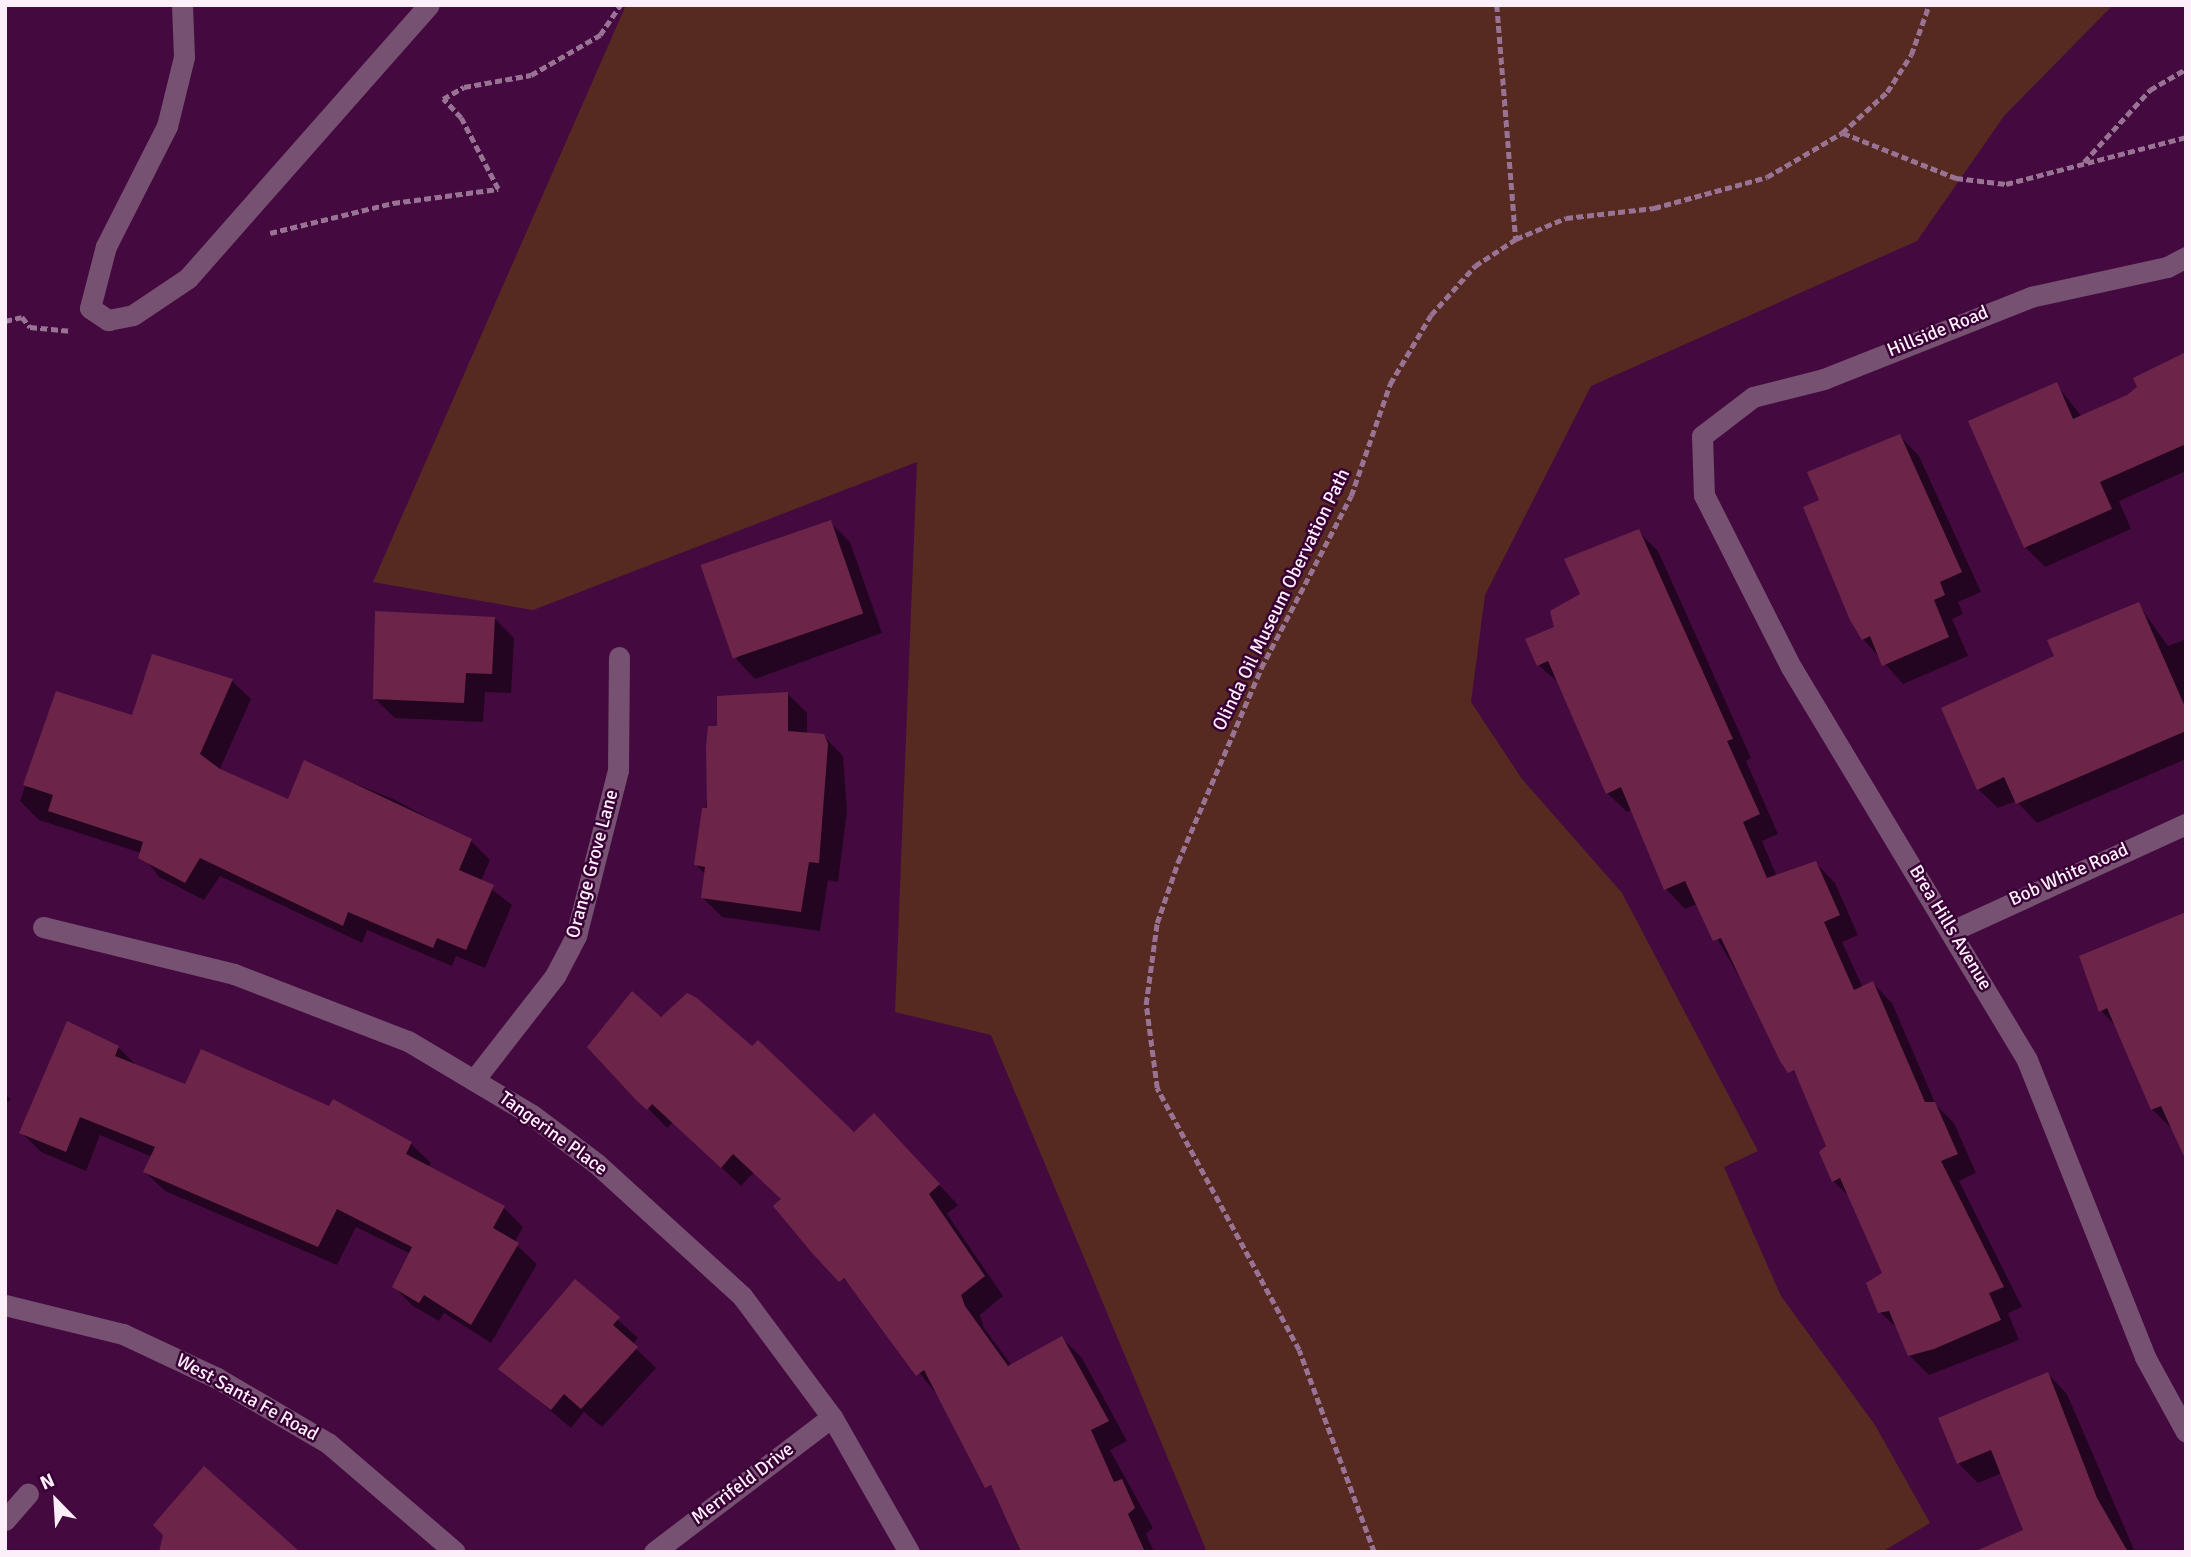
<!DOCTYPE html>
<html>
<head>
<meta charset="utf-8">
<style>
	body { margin:0 }
	#map { position:relative; width:2191px; height:1557px; overflow:hidden; background:#440a3f; font-family:Signika,sans-serif }
	div>[style] { position:absolute }
	[style*='--x'] { left:calc(var(--x)*1px); top:calc(var(--y)*1px); width:calc(var(--w)*1px); rotate:calc(var(--a)*1deg) }
	.green>* { inset:0; background:#562921 }
	.shadow>* { inset:0; background:#0007 }
	.building>* { inset:0; background:#6c2549; transform-origin:0 0 }
	.path>* { height:4.5px; margin-top:-2.25px; transform-origin:0; background:repeating-linear-gradient(90deg,#987394 0 7px,transparent 0 10.5px) }
	.minor>* { height:21px; margin:-10.5px; padding:0 10.5px; transform-origin:10.5px; border-radius:10.5px; background:#765171 }
	span { translate:-50% -50%; white-space:nowrap; text-align:center; line-height:1.15; -webkit-text-stroke:5px #380034; paint-order:stroke }
	.street-label { font-size:19px; color:#fdeffa }
	.frame { position:absolute; inset:0; border:7px solid #fdeffa; pointer-events:none }
	.north { position:absolute; left:21px; top:1466px; width:70px; height:70px; -webkit-text-stroke:5px #380034; paint-order:stroke; rotate:336deg; font-size:19px; font-weight:700; line-height:28px; text-align:center; color:#fdeffa }
	.north::after { content:''; display:block; margin:auto; width:24px; height:32px; background:#fdeffa; clip-path:polygon(50% 0,100% 100%,50% 72%,0 100%) }
</style>
</head>
<body>
<div id="map">
	<div class="green">
		<i style="clip-path:polygon(626px 5px,2113px 5px,2004px 116px,1917px 241px,1591px 386px,1485px 595px,1471px 702px,1522px 779px,1622px 893px,1758px 1151px,1724px 1167px,1781px 1296px,1875px 1425px,1930px 1523px,1882px 1552px,1207px 1552px,991px 1035px,895px 1012px,917px 462px,533px 610px,373px 582px)"></i>
	</div>
	<div class="shadow">
		<i style="clip-path:polygon(2186px 358px,2186px 471px,2119px 501px,2131px 529px,2045px 567px,2025px 547px,2056px 384px,2082px 417px,2127px 397px)"></i>
		<i style="clip-path:polygon(1900px 436px,1919px 456px,1981px 592px,1958px 602px,1963px 614px,1952px 619px,1968px 656px,1903px 684px,1863px 639px,1822px 501px)"></i>
		<i style="clip-path:polygon(830px 522px,850px 542px,882px 633px,755px 679px,736px 659px)"></i>
		<i style="clip-path:polygon(1638px 531px,1658px 551px,1751px 758px,1746px 761px,1778px 834px,1762px 841px,1777px 877px,1816px 863px,1835px 883px,1858px 935px,1842px 942px,1863px 988px,1873px 983px,1892px 1003px,1936px 1105px,1954px 1123px,1976px 1173px,1959px 1181px,2022px 1307px,2008px 1313px,2019px 1340px,1929px 1375px,1909px 1355px,1899px 1330px,1880px 1312px,1884px 1274px,1851px 1198px,1833px 1181px,1829px 1146px,1802px 1085px,1697px 904px,1685px 909px,1666px 889px,1632px 810px,1627px 812px,1607px 793px,1560px 684px,1538px 665px,1556px 628px)"></i>
		<i style="clip-path:polygon(2138px 604px,2168px 646px,2186px 639px,2186px 759px,2037px 823px,2016px 801px,1998px 808px,1978px 789px,2056px 657px)"></i>
		<i style="clip-path:polygon(494px 618px,514px 638px,511px 693px,485px 692px,483px 722px,395px 718px,375px 699px)"></i>
		<i style="clip-path:polygon(232px 681px,251px 699px,219px 771px,289px 801px,305px 763px,395px 800px,471px 841px,490px 860px,481px 881px,512px 905px,485px 968px,456px 956px,452px 966px,367px 930px,362px 943px,220px 876px,204px 900px,159px 877px,141px 853px,39px 820px,20px 801px,57px 694px,134px 717px)"></i>
		<i style="clip-path:polygon(788px 694px,807px 713px,807px 734px,824px 736px,843px 756px,847px 811px,838px 882px,828px 880px,820px 931px,722px 917px,702px 897px,706px 875px,696px 865px,719px 728px)"></i>
		<i style="clip-path:polygon(2186px 916px,2186px 1162px,2172px 1129px,2152px 1109px,2117px 1027px,2101px 1011px)"></i>
		<i style="clip-path:polygon(661px 1020px,854px 1134px,893px 1135px,958px 1205px,947px 1214px,1003px 1296px,980px 1315px,984px 1328px,1012px 1366px,1062px 1338px,1082px 1358px,1127px 1441px,1110px 1450px,1153px 1528px,1146px 1534px,1154px 1552px,1020px 1552px,999px 1499px,937px 1395px,862px 1299px,776px 1206px,783px 1200px,754px 1172px,741px 1186px,673px 1122px,667px 1128px,589px 1047px)"></i>
		<i style="clip-path:polygon(118px 1047px,138px 1067px,185px 1087px,411px 1144px,431px 1163px,428px 1168px,504px 1208px,523px 1227px,514px 1243px,537px 1264px,491px 1343px,444px 1313px,439px 1321px,413px 1306px,394px 1287px,411px 1254px,356px 1227px,337px 1265px,165px 1191px,145px 1172px,152px 1157px,100px 1135px,86px 1171px,41px 1152px,21px 1132px)"></i>
		<i style="clip-path:polygon(5px 1093px,11px 1100px,5px 1104px)"></i>
		<i style="clip-path:polygon(575px 1281px,638px 1338px,632px 1345px,656px 1368px,602px 1427px,584px 1412px,571px 1428px,501px 1369px)"></i>
		<i style="clip-path:polygon(2048px 1374px,2067px 1394px,2135px 1552px,1988px 1552px,2026px 1531px,2002px 1473px,1978px 1483px,1958px 1463px)"></i>
	</div>
	<div class="building">
		<i style="clip-path:polygon(2186px 352px,2186px 444px,2100px 482px,2112px 509px,2024px 548px,1968px 421px,2057px 382px,2073px 419px,2127px 395px,2137px 387px,2133px 378px)"></i>
		<i style="clip-path:polygon(1900px 434px,1962px 572px,1940px 582px,1945px 595px,1934px 600px,1949px 637px,1882px 666px,1870px 636px,1862px 640px,1850px 620px,1803px 507px,1819px 500px,1807px 472px)"></i>
		<i style="left:831px;top:520px;width:99px;height:138px;rotate:71deg"></i>
		<i style="clip-path:polygon(1639px 529px,1733px 739px,1727px 741px,1760px 814px,1743px 822px,1767px 878px,1816px 861px,1840px 915px,1824px 922px,1854px 990px,1873px 981px,1925px 1102px,1935px 1102px,1958px 1154px,1941px 1161px,2004px 1287px,1989px 1293px,2001px 1320px,1934px 1349px,1908px 1356px,1889px 1311px,1878px 1313px,1866px 1283px,1882px 1273px,1840px 1178px,1832px 1182px,1819px 1152px,1826px 1146px,1794px 1070px,1788px 1073px,1780px 1061px,1721px 938px,1713px 941px,1685px 881px,1664px 890px,1621px 787px,1606px 794px,1548px 661px,1537px 666px,1525px 639px,1554px 627px,1550px 611px,1580px 594px,1564px 559px)"></i>
		<i style="clip-path:polygon(2139px 602px,2186px 709px,2186px 731px,2016px 804px,2004px 777px,1977px 790px,1941px 708px,2054px 656px,2047px 640px)"></i>
		<i style="clip-path:polygon(375px 611px,495px 617px,492px 674px,466px 673px,464px 703px,373px 699px)"></i>
		<i style="clip-path:polygon(152px 654px,233px 679px,200px 754px,220px 769px,288px 799px,304px 760px,472px 839px,459px 870px,494px 885px,466px 950px,437px 938px,433px 948px,348px 912px,343px 926px,200px 858px,185px 883px,138px 858px,143px 842px,48px 811px,53px 795px,23px 785px,56px 691px,132px 715px)"></i>
		<i style="clip-path:polygon(788px 692px,788px 731px,824px 734px,828px 744px,819px 863px,809px 862px,801px 912px,701px 898px,705px 867px,694px 865px,702px 808px,707px 808px,706px 747px,708px 726px,717px 726px,717px 696px)"></i>
		<i style="clip-path:polygon(2186px 912px,2186px 1161px,2161px 1106px,2151px 1110px,2107px 1008px,2099px 1012px,2079px 956px)"></i>
		<i style="clip-path:polygon(632px 991px,661px 1017px,687px 993px,697px 998px,752px 1046px,758px 1040px,854px 1132px,874px 1113px,940px 1184px,929px 1194px,985px 1276px,961px 1295px,965px 1306px,1008px 1366px,1062px 1336px,1109px 1421px,1091px 1430px,1114px 1482px,1122px 1479px,1135px 1508px,1128px 1514px,1145px 1552px,1021px 1552px,991px 1485px,985px 1488px,924px 1370px,916px 1376px,844px 1278px,839px 1282px,812px 1253px,773px 1206px,781px 1199px,733px 1154px,721px 1168px,652px 1104px,647px 1110px,636px 1100px,587px 1047px)"></i>
		<i style="clip-path:polygon(67px 1021px,119px 1046px,115px 1056px,185px 1084px,201px 1049px,329px 1106px,333px 1099px,412px 1142px,406px 1154px,505px 1206px,493px 1228px,519px 1243px,471px 1325px,424px 1295px,419px 1303px,392px 1287px,412px 1247px,337px 1209px,318px 1247px,143px 1172px,155px 1147px,80px 1117px,66px 1152px,19px 1133px)"></i>
		<i style="clip-path:polygon(575px 1279px,620px 1317px,613px 1325px,638px 1347px,581px 1409px,564px 1394px,551px 1410px,498px 1369px)"></i>
		<i style="clip-path:polygon(2048px 1372px,2097px 1498px,2128px 1552px,1974px 1552px,2023px 1530px,1991px 1450px,1957px 1464px,1938px 1418px)"></i>
		<i style="clip-path:polygon(204px 1466px,300px 1552px,159px 1552px,163px 1535px,153px 1525px)"></i>
	</div>
	<div class="path">
		<i style="--x:1497;--y:5;--w:235;--a:85.4"></i>
		<i style="--x:1843;--y:133;--w:122;--a:21.7"></i>
		<i style="--x:1956;--y:178;--w:50;--a:6.8"></i>
		<i style="--x:2006;--y:184;--w:186;--a:-14.6"></i>
		<i style="--x:2084;--y:162;--w:98;--a:-47.5"></i>
		<i style="--x:2150;--y:90;--w:42;--a:-30.3"></i>
		<i style="--x:270;--y:233;--w:127;--a:-13.7"></i>
		<i style="--x:393;--y:203;--w:106;--a:-7.6"></i>
		<i style="--x:498;--y:189;--w:80;--a:-117.5"></i>
		<i style="--x:461;--y:118;--w:26;--a:-133"></i>
		<i style="--x:443;--y:99;--w:24;--a:-30"></i>
		<i style="--x:464;--y:87;--w:68;--a:-10.2"></i>
		<i style="--x:531;--y:75;--w:80;--a:-30.1"></i>
		<i style="--x:600;--y:35;--w:36;--a:-56"></i>
		<i style="--x:5;--y:321;--w:17;--a:-13"></i>
		<i style="--x:22;--y:317;--w:13;--a:51"></i>
		<i style="--x:30;--y:327;--w:42;--a:5.4"></i>
		<i style="--x:1374;--y:1552;--w:215;--a:-110.4"></i>
		<i style="--x:1299;--y:1350;--w:298;--a:-118.5"></i>
		<i style="--x:1157;--y:1088;--w:85;--a:-97.5"></i>
		<i style="--x:1146;--y:1004;--w:82;--a:-82.3"></i>
		<i style="--x:1157;--y:923;--w:65;--a:-71"></i>
		<i style="--x:1178;--y:862;--w:211;--a:-66.8"></i>
		<i style="--x:1261;--y:668;--w:194;--a:-62.4"></i>
		<i style="--x:1351;--y:496;--w:119;--a:-70.8"></i>
		<i style="--x:1390;--y:384;--w:80;--a:-59.3"></i>
		<i style="--x:1431;--y:315;--w:66;--a:-48.1"></i>
		<i style="--x:1475;--y:266;--w:49;--a:-33.4"></i>
		<i style="--x:1516;--y:239;--w:54;--a:-22.8"></i>
		<i style="--x:1566;--y:218;--w:89;--a:-6.5"></i>
		<i style="--x:1654;--y:208;--w:117;--a:-15.3"></i>
		<i style="--x:1767;--y:177;--w:87;--a:-30.4"></i>
		<i style="--x:1842;--y:133;--w:61;--a:-42.3"></i>
		<i style="--x:1887;--y:92;--w:44;--a:-57"></i>
		<i style="--x:1911;--y:55;--w:53;--a:-70.2"></i>
	</div>
	<div class="minor">
		<i style="--x:182;--y:5;--w:52;--a:87.8"></i>
		<i style="--x:184;--y:57;--w:71;--a:103.8"></i>
		<i style="--x:167;--y:126;--w:135;--a:116.9"></i>
		<i style="--x:106;--y:246;--w:64;--a:104.5"></i>
		<i style="--x:90;--y:308;--w:22;--a:34"></i>
		<i style="--x:108;--y:320;--w:25;--a:-11"></i>
		<i style="--x:133;--y:315;--w:66;--a:-33.9"></i>
		<i style="--x:188;--y:278;--w:364;--a:-48.6"></i>
		<i style="--x:2186;--y:257;--w:21;--a:152"></i>
		<i style="--x:2167;--y:267;--w:139;--a:167.6"></i>
		<i style="--x:2031;--y:297;--w:223;--a:158.4"></i>
		<i style="--x:1824;--y:379;--w:73;--a:165.8"></i>
		<i style="--x:1753;--y:397;--w:64;--a:142.6"></i>
		<i style="--x:1702;--y:436;--w:59;--a:88.1"></i>
		<i style="--x:1704;--y:495;--w:193;--a:63.2"></i>
		<i style="--x:1791;--y:667;--w:458;--a:59"></i>
		<i style="--x:2027;--y:1060;--w:320;--a:68.3"></i>
		<i style="--x:2145;--y:1357;--w:85;--a:61.3"></i>
		<i style="--x:43;--y:927;--w:197;--a:13.8"></i>
		<i style="--x:234;--y:974;--w:186;--a:21.1"></i>
		<i style="--x:408;--y:1041;--w:144;--a:30.8"></i>
		<i style="--x:532;--y:1115;--w:81;--a:37"></i>
		<i style="--x:597;--y:1164;--w:196;--a:42.3"></i>
		<i style="--x:742;--y:1296;--w:151;--a:53.4"></i>
		<i style="--x:832;--y:1417;--w:155;--a:60.3"></i>
		<i style="--x:1954;--y:930;--w:255;--a:-24.6"></i>
		<i style="--x:474;--y:1080;--w:132;--a:-52.1"></i>
		<i style="--x:555;--y:976;--w:45;--a:-62.3"></i>
		<i style="--x:576;--y:936;--w:171;--a:-75.8"></i>
		<i style="--x:618;--y:770;--w:113;--a:-89.5"></i>
		<i style="--x:5;--y:1305;--w:122;--a:13.8"></i>
		<i style="--x:123;--y:1334;--w:104;--a:25.1"></i>
		<i style="--x:217;--y:1378;--w:129;--a:30.4"></i>
		<i style="--x:328;--y:1443;--w:167;--a:40.6"></i>
		<i style="--x:5;--y:1520;--w:35;--a:-49"></i>
		<i style="--x:654;--y:1552;--w:223;--a:-37.2"></i>
	</div>
	<div class="street-label">
		<span style="left:1938px;top:332px;rotate:-22deg">Hillside Road</span>
		<span style="left:1282px;top:600px;rotate:-64deg">Olinda Oil Museum Obervation Path</span>
		<span style="left:593px;top:864px;rotate:-75deg">Orange Grove Lane</span>
		<span style="left:2069px;top:875px;rotate:-24deg">Bob White Road</span>
		<span style="left:1950px;top:928px;rotate:59deg">Brea Hills Avenue</span>
		<span style="left:553px;top:1134px;rotate:36deg">Tangerine Place</span>
		<span style="left:247px;top:1398px;rotate:29deg">West Santa Fe Road</span>
		<span style="left:743px;top:1484px;rotate:-37deg">Merrifeld Drive</span>
	</div>
	<div class="frame"></div>
	<div class="north">N</div>
</div>
</body>
</html>
